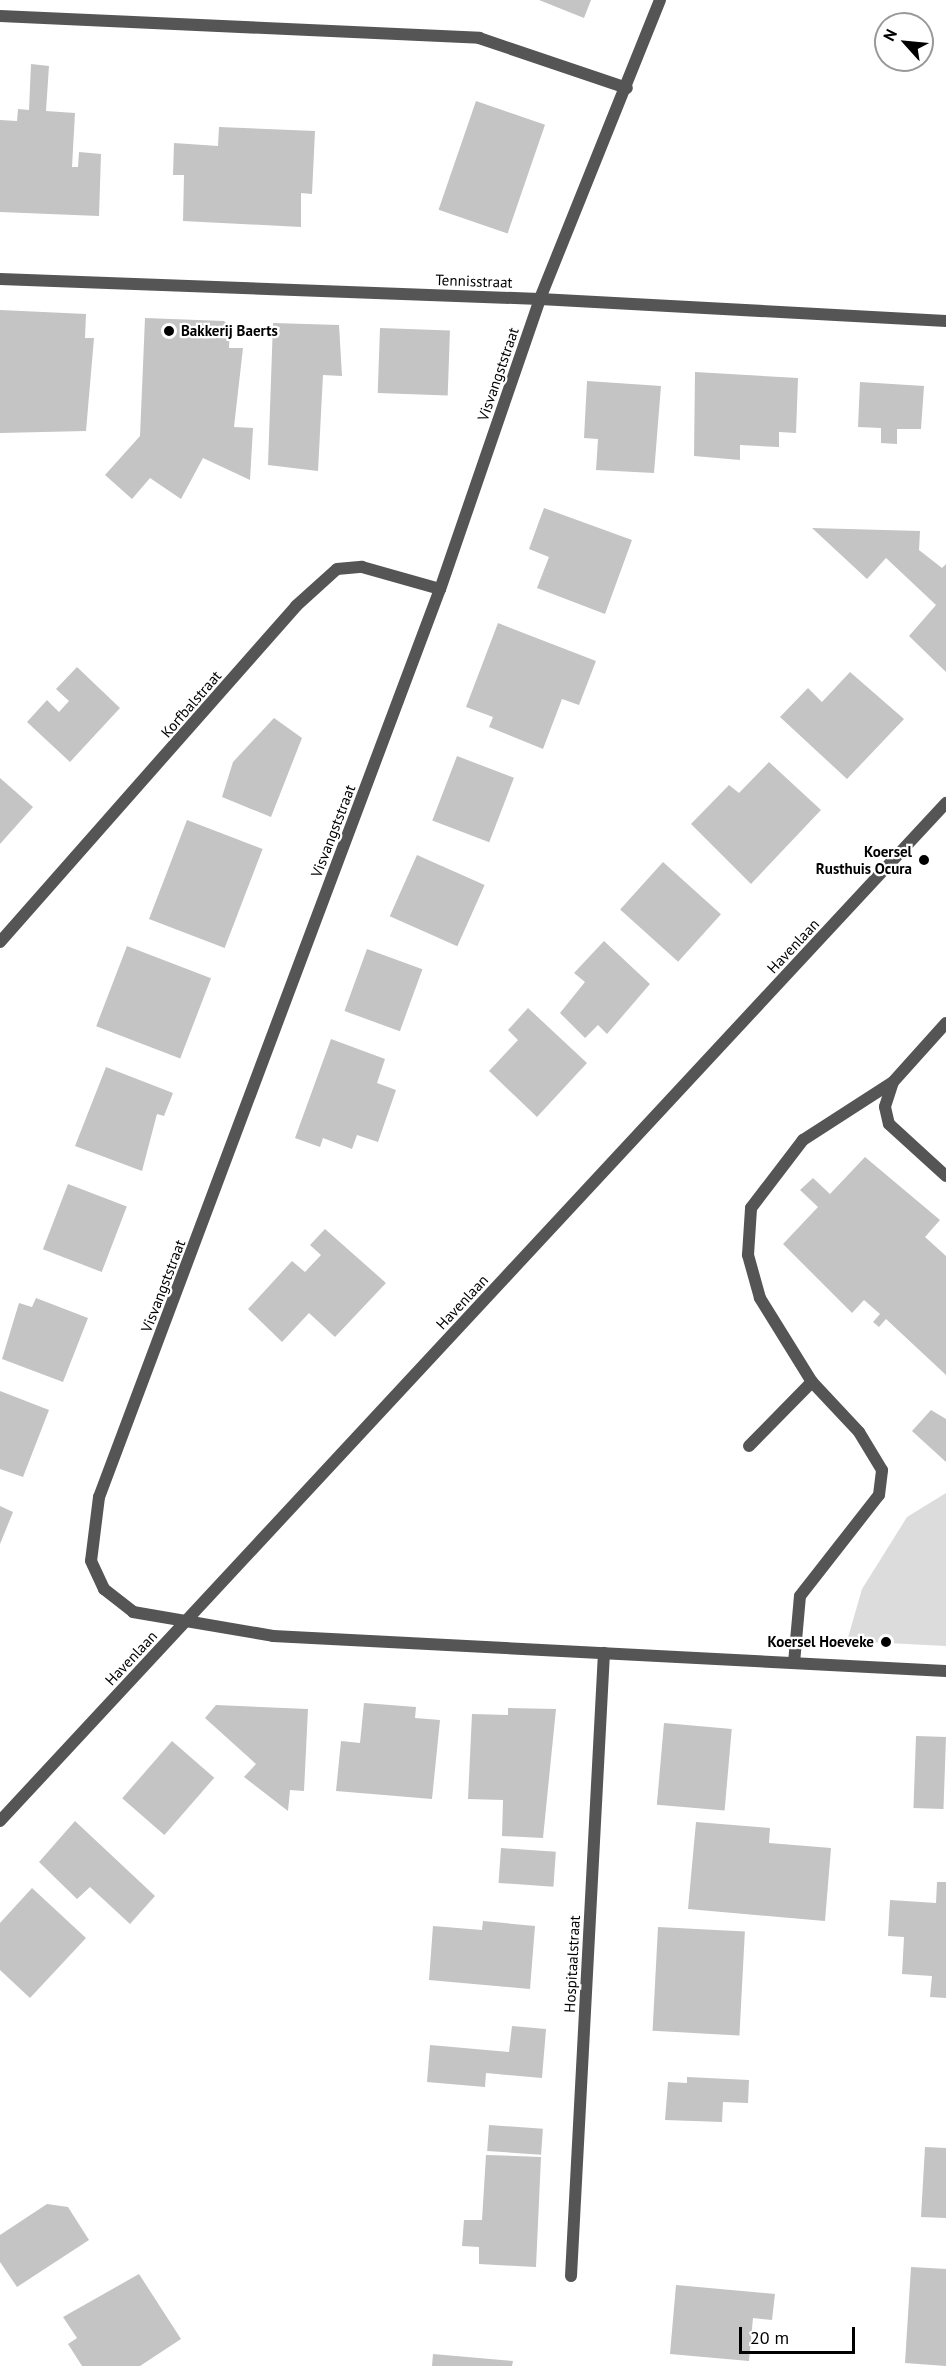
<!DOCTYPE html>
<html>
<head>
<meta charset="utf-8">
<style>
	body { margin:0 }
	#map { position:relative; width:946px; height:2366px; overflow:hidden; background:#fff; font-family:"PT Sans",sans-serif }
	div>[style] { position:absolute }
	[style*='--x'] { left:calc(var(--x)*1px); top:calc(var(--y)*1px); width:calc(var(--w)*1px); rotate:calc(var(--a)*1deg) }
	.green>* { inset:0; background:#dcdcdc }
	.building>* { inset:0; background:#c4c4c4; transform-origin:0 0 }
	.lane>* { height:12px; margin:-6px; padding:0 6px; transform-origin:6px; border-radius:6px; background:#555 }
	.street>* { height:12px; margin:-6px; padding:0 6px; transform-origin:6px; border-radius:6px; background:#555 }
	.dots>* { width:16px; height:16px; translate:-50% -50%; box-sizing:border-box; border:3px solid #fff; border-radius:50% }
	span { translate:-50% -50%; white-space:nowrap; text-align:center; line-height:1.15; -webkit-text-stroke:4.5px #fff; paint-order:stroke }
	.street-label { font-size:15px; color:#000 }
	.poi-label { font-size:15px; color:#000; font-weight:700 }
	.left { translate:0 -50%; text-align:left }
	.right { translate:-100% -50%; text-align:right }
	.north { position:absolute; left:874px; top:12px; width:60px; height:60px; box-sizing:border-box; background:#fff; border:2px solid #999; border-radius:50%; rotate:297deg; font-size:16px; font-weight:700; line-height:24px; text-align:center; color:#000 }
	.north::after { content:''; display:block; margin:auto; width:21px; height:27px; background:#000; clip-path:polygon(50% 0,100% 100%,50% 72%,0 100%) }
	.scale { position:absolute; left:739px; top:2327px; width:116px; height:27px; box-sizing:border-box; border:3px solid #000; border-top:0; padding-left:8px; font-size:18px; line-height:21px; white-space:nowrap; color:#000; -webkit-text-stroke:4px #fff; paint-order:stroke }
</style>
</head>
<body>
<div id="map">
	<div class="green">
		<i style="clip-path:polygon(946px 1493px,946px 1646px,847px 1641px,862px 1589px,907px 1517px)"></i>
	</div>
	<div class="building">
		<i style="clip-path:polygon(539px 0,591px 0,584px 18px)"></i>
		<i style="clip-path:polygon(31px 64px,49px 66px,46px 111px,75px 113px,72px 167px,78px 167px,79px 152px,101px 154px,99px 216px,0 212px,0 120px,17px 121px,18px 109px,29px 110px)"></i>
		<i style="left:476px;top:101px;width:73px;height:115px;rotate:19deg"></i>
		<i style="clip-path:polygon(219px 127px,315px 131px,312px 194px,301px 193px,301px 227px,183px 221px,184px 175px,173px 175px,174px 143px,218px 146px)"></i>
		<i style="clip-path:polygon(0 310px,86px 314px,85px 338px,94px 338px,86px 431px,0 433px)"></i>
		<i style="clip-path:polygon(145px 318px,224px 321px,230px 327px,229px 348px,243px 348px,234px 427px,253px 428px,250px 480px,203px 458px,181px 499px,150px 478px,132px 499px,105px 475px,140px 436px)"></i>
		<i style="clip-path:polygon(273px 323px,339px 325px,342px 376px,323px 375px,318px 471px,268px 465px)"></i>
		<i style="left:380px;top:328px;width:70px;height:65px;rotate:2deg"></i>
		<i style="clip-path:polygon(695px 372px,798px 378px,796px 433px,779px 432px,779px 447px,740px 445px,740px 460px,694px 456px)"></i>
		<i style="clip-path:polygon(587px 381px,661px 386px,654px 473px,596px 470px,598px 439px,584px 438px)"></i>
		<i style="clip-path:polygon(860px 382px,924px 386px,921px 429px,897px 429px,897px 444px,881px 443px,881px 428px,858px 427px)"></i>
		<i style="clip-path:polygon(544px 508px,632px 540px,605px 614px,537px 588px,549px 557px,529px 549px)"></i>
		<i style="clip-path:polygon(812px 528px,920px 531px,919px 550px,942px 568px,946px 564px,946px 672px,909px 636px,936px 605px,886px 558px,867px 579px)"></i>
		<i style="clip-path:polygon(498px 623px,596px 661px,579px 705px,562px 699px,543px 749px,489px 727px,493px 717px,466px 707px)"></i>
		<i style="clip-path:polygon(77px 667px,120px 708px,70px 762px,27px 722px,47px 700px,59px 712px,69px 701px,56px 689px)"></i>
		<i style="clip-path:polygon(850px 672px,904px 719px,847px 779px,780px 717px,808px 688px,822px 702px)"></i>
		<i style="clip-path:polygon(274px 718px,302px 738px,271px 817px,222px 797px,233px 762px)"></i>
		<i style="left:457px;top:756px;width:61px;height:69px;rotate:21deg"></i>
		<i style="clip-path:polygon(769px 762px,821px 810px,751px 884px,691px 824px,729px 785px,739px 793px)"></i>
		<i style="clip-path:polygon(0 778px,33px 807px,0 844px)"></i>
		<i style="left:187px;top:820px;width:81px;height:106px;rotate:21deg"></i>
		<i style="left:417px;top:855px;width:74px;height:67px;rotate:24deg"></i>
		<i style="left:663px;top:862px;width:78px;height:64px;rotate:42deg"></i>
		<i style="clip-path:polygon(604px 941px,650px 984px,607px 1034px,598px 1025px,585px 1038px,560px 1013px,585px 982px,574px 973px)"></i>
		<i style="left:127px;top:946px;width:90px;height:86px;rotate:21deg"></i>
		<i style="left:367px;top:949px;width:59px;height:66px;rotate:20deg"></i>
		<i style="clip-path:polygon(528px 1008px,587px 1063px,537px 1117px,489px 1071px,518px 1040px,508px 1030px)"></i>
		<i style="clip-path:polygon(331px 1039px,385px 1059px,377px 1083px,396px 1090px,378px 1142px,357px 1135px,352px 1149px,323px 1138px,320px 1147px,295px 1138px)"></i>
		<i style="clip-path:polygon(106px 1067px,173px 1093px,164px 1116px,157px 1114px,142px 1171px,75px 1146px)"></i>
		<i style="clip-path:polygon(865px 1157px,940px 1220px,925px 1237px,946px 1256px,946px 1375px,886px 1319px,879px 1327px,873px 1322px,880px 1314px,864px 1300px,852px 1313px,783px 1244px,818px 1207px,800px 1190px,813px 1178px,830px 1194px)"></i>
		<i style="left:68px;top:1184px;width:63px;height:70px;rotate:21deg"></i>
		<i style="clip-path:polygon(325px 1229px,386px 1283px,335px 1337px,309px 1313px,282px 1342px,248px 1309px,292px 1261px,305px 1272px,321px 1255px,310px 1245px)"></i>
		<i style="clip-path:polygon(36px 1298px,88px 1318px,63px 1382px,2px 1359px,19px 1303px,32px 1307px)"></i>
		<i style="clip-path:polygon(0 1391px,49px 1410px,23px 1477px,0 1469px)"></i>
		<i style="clip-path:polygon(931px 1410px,946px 1419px,946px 1462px,912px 1431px)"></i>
		<i style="clip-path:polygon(0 1506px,13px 1512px,0 1544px)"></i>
		<i style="clip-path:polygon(364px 1703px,416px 1707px,415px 1718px,440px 1720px,432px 1799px,336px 1791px,341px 1741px,360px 1743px)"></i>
		<i style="clip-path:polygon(216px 1705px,308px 1709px,304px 1791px,290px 1790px,288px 1811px,244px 1777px,256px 1764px,205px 1718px)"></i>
		<i style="clip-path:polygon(508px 1708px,556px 1709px,543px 1838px,502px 1836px,503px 1800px,468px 1799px,472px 1714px,508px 1715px)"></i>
		<i style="left:664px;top:1723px;width:68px;height:82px;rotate:5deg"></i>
		<i style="left:916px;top:1736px;width:30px;height:72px;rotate:2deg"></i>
		<i style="left:172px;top:1741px;width:56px;height:76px;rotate:41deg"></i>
		<i style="clip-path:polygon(75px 1821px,155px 1896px,130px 1924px,90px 1887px,77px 1899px,39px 1862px)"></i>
		<i style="clip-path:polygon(696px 1822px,770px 1828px,769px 1843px,831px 1848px,825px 1921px,688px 1909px)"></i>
		<i style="left:501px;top:1848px;width:55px;height:35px;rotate:4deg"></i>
		<i style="clip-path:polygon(937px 1882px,946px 1882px,946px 1998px,930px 1997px,932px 1976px,902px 1974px,904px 1937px,888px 1936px,890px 1900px,936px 1903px)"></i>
		<i style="clip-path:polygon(32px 1888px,86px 1938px,30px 1998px,0 1970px,0 1923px)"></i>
		<i style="clip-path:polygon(483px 1921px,535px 1926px,530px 1989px,429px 1980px,433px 1926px,482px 1930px)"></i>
		<i style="left:658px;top:1927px;width:87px;height:104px;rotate:3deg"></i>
		<i style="clip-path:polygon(512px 2026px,546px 2029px,542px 2078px,486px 2073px,485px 2087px,427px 2082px,430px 2045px,509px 2052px)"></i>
		<i style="clip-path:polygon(687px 2077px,749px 2080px,748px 2103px,723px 2102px,722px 2122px,665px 2120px,668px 2082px,687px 2083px)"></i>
		<i style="left:489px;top:2125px;width:54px;height:26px;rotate:4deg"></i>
		<i style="clip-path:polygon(925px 2147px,946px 2148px,946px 2218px,921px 2217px)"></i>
		<i style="clip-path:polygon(486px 2155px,541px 2157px,536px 2267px,479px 2264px,479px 2247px,462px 2246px,464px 2220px,482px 2220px)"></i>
		<i style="clip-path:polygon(47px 2204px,68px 2207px,89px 2240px,17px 2287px,0 2262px,0 2235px)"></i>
		<i style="clip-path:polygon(911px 2267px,946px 2269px,946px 2366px,905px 2363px)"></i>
		<i style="clip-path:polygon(139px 2274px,181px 2339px,140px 2366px,82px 2366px,68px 2344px,77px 2338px,63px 2317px)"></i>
		<i style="clip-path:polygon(676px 2285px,775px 2294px,772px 2320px,753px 2318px,749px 2361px,670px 2354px)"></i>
		<i style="clip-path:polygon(433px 2354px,513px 2361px,512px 2366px,432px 2366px)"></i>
	</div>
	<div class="lane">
		<i style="--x:0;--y:16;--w:480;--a:2.6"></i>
		<i style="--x:479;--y:38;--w:156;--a:18.7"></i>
		<i style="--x:946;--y:1023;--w:79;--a:131.9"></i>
		<i style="--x:893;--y:1082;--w:26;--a:108"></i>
		<i style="--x:885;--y:1107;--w:17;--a:77"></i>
		<i style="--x:889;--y:1124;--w:77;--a:42.4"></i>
		<i style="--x:749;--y:1446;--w:90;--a:-45.5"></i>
		<i style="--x:812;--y:1382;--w:99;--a:-121.8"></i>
		<i style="--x:760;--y:1298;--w:45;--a:-105.6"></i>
		<i style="--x:748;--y:1255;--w:47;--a:-86.3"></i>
		<i style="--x:751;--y:1208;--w:86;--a:-52.6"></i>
		<i style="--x:803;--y:1140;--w:107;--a:-32.8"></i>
		<i style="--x:794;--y:1663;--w:67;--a:-84.9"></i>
		<i style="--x:800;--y:1596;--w:128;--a:-52"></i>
		<i style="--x:879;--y:1495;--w:25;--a:-83"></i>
		<i style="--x:882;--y:1470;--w:44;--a:-121.2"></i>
		<i style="--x:859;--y:1432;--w:69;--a:-133.2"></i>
	</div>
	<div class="street">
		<i style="--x:660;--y:0;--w:322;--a:111.9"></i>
		<i style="--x:540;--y:299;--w:307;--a:109"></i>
		<i style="--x:440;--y:589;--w:970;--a:110.58"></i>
		<i style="--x:99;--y:1497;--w:64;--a:97.1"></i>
		<i style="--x:91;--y:1561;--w:31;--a:65"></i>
		<i style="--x:104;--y:1589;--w:37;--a:38"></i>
		<i style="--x:133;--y:1612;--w:142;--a:9.7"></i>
		<i style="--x:273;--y:1636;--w:674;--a:2.98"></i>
		<i style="--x:0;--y:279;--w:540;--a:2.12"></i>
		<i style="--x:540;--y:299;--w:407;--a:3.1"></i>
		<i style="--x:0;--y:942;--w:448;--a:-48.6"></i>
		<i style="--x:296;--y:606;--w:55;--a:-42.1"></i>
		<i style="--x:337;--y:569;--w:25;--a:-5"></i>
		<i style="--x:362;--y:567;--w:81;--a:15.8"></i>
		<i style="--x:0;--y:1821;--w:1390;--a:-47.1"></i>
		<i style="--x:571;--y:2276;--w:624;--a:-86.97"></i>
	</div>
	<div class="dots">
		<i style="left:169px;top:331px;background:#000"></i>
		<i style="left:924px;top:860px;background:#000"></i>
		<i style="left:886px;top:1642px;background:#000"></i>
	</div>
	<div class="street-label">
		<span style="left:474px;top:281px;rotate:2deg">Tennisstraat</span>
		<span style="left:498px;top:374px;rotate:-71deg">Visvangststraat</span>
		<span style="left:191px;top:704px;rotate:-49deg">Korfbalstraat</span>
		<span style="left:333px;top:831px;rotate:-69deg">Visvangststraat</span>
		<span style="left:793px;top:946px;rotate:-47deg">Havenlaan</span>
		<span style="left:163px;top:1286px;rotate:-69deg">Visvangststraat</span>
		<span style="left:462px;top:1302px;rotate:-47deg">Havenlaan</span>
		<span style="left:131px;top:1658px;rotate:-47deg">Havenlaan</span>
		<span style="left:572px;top:1964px;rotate:-87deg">Hospitaalstraat</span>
	</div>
	<div class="poi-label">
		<span class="left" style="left:181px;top:331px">Bakkerij Baerts</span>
		<span class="right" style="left:912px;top:860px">Koersel<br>Rusthuis Ocura</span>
		<span class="right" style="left:874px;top:1642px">Koersel Hoeveke</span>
	</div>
	<div class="north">N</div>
	<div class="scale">20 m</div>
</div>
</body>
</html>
